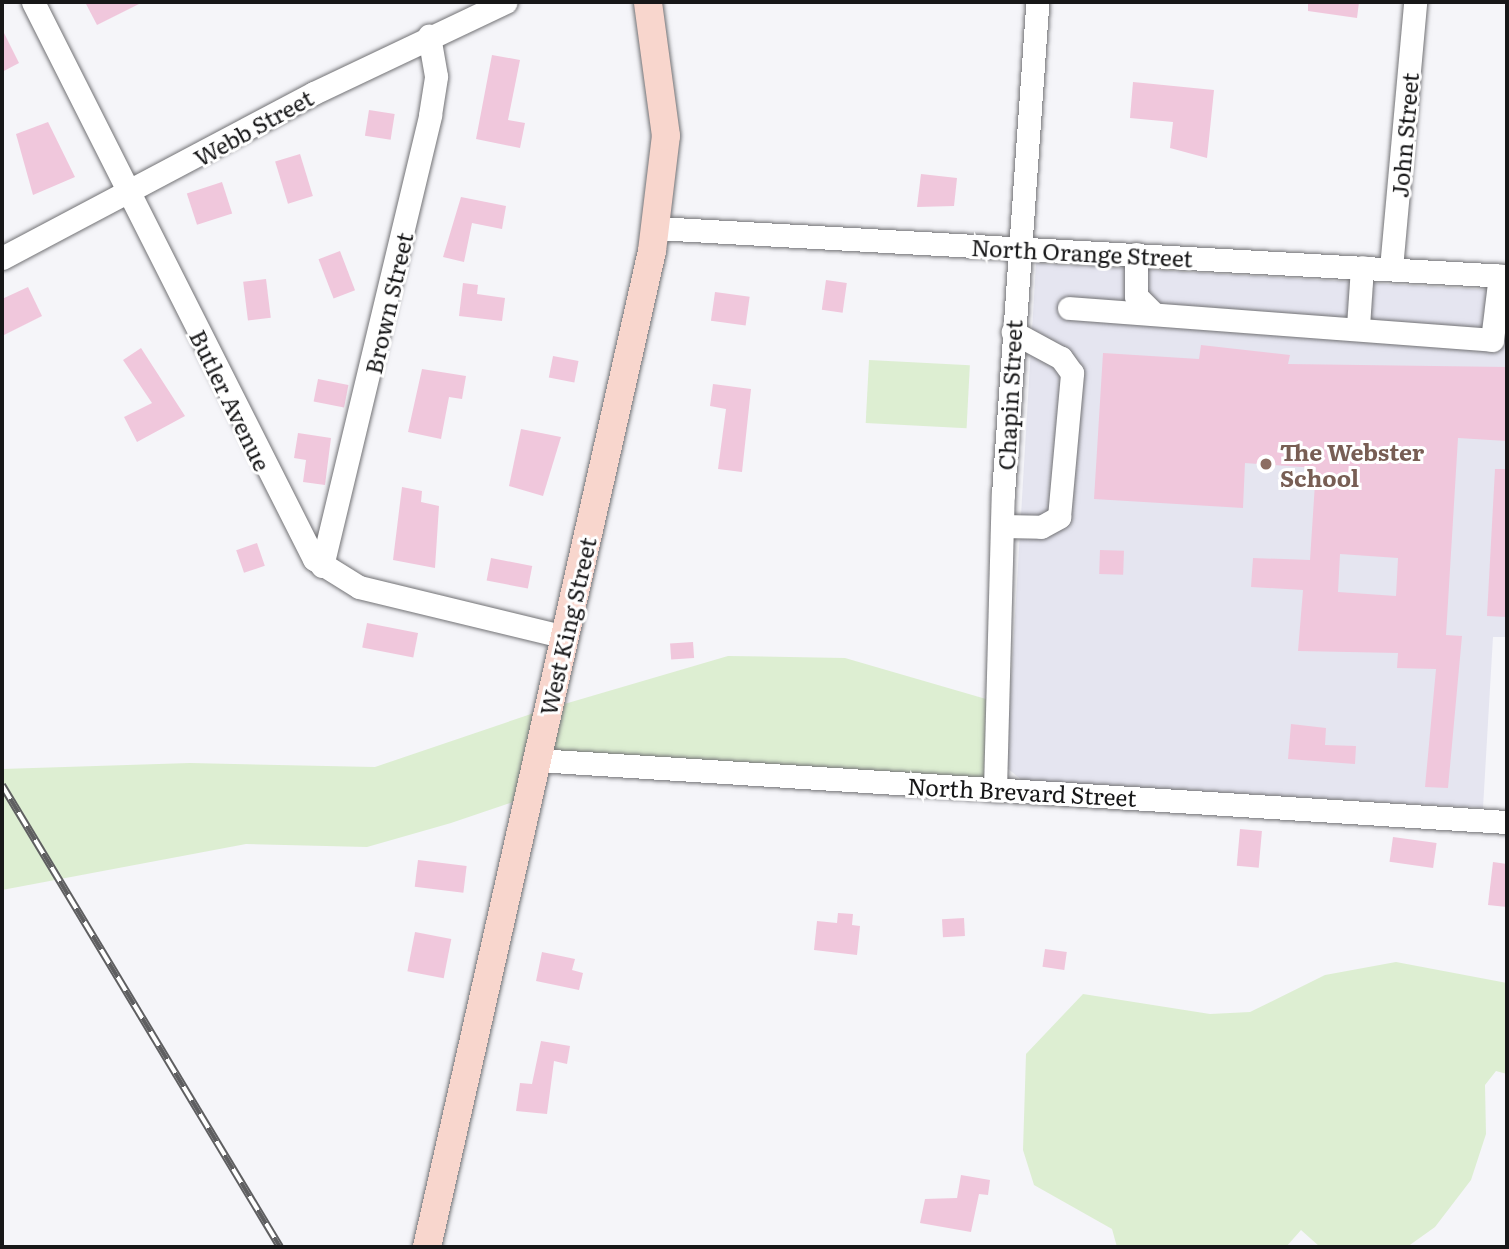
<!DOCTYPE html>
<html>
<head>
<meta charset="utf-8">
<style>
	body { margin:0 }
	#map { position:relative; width:1509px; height:1249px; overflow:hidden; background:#f5f5f9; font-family:Literata,serif }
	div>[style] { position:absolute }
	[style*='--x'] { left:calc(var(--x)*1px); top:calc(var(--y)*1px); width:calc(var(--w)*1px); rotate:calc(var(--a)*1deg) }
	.built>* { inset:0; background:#e5e5f0 }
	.green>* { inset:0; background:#ddeed2; transform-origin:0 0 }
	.building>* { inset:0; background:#f0c7dc; transform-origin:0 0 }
	.roads { filter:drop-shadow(0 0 2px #727275) drop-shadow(0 0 2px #727275) }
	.minor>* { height:23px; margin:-11.5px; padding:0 11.5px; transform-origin:11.5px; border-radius:11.5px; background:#fff }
	.major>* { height:28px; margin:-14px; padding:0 14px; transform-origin:14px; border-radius:14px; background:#f8d6cd }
	.rail>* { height:8px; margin-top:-4px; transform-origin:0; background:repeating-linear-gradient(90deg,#fff 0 16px,#5f5f61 0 32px); box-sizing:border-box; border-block:2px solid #5f5f61 }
	.dots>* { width:19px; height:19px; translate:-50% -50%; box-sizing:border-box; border:4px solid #fff; border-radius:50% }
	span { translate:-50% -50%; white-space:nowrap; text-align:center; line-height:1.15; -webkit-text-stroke:6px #fff; paint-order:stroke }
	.street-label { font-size:23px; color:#171718 }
	.education-label { font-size:23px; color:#785e54; font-weight:700 }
	.left { translate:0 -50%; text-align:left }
	.frame { position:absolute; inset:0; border:4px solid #171718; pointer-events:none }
</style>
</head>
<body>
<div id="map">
	<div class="built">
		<i style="clip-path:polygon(1036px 263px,1507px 291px,1507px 637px,1493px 637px,1483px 808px,1023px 781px,1006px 767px)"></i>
	</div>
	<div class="green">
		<i style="left:869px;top:360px;width:101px;height:63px;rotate:3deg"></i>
		<i style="clip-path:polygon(728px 656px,845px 658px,986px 699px,984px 780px,550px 751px,561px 705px)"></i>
		<i style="clip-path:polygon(537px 712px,516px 801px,451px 823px,367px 847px,246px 844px,2px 890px,2px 769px,190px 763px,375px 767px)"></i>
		<i style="clip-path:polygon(1396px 962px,1507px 983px,1507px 1074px,1496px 1071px,1485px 1085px,1486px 1134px,1471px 1180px,1435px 1227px,1407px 1247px,1320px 1247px,1301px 1230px,1286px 1247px,1117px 1247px,1112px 1229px,1034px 1185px,1023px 1150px,1026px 1054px,1083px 994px,1210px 1014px,1250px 1012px,1325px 975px)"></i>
	</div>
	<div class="building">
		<i style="clip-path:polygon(85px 2px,143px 2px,97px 25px)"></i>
		<i style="clip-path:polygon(1308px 2px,1359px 2px,1357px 18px,1308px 11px)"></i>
		<i style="clip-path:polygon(2px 29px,19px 63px,2px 72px)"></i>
		<i style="clip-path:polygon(492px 55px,520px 60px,508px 120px,525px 123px,520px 148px,476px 139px)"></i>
		<i style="clip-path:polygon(1133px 82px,1214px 90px,1207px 158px,1170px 148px,1173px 122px,1130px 118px)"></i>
		<i style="left:369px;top:110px;width:26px;height:26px;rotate:9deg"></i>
		<i style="clip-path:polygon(48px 122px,75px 177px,33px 195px,16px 134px)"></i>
		<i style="left:300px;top:154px;width:44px;height:26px;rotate:73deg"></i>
		<i style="clip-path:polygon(921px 174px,957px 178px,954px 206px,917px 207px)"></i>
		<i style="left:222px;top:182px;width:33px;height:37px;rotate:72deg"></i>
		<i style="clip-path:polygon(461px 197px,506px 206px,502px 229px,472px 223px,464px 262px,443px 257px)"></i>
		<i style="left:340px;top:251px;width:42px;height:23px;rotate:69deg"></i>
		<i style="left:266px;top:279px;width:39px;height:23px;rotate:83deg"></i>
		<i style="left:826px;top:280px;width:21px;height:30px;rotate:8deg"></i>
		<i style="clip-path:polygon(463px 283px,478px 285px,477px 294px,505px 298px,502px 321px,459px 316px)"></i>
		<i style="clip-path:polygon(28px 287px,42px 316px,2px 336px,2px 299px)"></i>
		<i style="left:715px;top:292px;width:35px;height:29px;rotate:8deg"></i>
		<i style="clip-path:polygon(evenodd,1201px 345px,1290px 355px,1288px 364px,1507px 367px,1507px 441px,1458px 438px,1446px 635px,1462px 636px,1448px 788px,1425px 787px,1436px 669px,1397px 668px,1398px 653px,1298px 651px,1303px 590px,1251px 587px,1253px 558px,1310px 560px,1316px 468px,1245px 463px,1243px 508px,1094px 499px,1103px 353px,1199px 359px,1201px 345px,1340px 554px,1398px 558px,1396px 596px,1338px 592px,1340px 554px)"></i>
		<i style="clip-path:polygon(141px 348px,185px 416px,137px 442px,124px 417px,152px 403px,123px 360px)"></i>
		<i style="left:553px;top:356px;width:26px;height:22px;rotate:11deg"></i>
		<i style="clip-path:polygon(422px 369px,466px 376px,462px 399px,449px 397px,441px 439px,408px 432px)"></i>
		<i style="left:318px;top:379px;width:31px;height:23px;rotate:11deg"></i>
		<i style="clip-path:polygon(713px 384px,751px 389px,742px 472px,718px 469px,726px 409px,710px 406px)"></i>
		<i style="clip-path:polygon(521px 429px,561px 437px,543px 496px,509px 486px)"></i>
		<i style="clip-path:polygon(298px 433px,331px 438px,325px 485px,303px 482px,306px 460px,294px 458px)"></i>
		<i style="clip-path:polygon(1495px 469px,1507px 469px,1507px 617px,1487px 616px)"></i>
		<i style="clip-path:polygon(402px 487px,422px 491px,421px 502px,439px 506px,435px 568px,393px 560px)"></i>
		<i style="left:257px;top:543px;width:24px;height:22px;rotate:71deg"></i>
		<i style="left:1100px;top:550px;width:24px;height:24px;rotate:2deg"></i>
		<i style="left:491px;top:558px;width:42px;height:23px;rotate:11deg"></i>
		<i style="left:367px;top:623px;width:52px;height:25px;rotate:11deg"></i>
		<i style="left:693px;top:642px;width:16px;height:23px;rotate:86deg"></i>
		<i style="clip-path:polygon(1291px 724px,1326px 728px,1325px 745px,1356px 746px,1355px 764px,1288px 759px)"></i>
		<i style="left:1240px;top:829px;width:22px;height:37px;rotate:5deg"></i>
		<i style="left:1393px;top:837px;width:44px;height:25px;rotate:8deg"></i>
		<i style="left:418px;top:860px;width:49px;height:27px;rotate:7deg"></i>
		<i style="clip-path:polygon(1493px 862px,1507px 864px,1507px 907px,1488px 905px)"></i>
		<i style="clip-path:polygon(838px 913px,853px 914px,852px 925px,860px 926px,857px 955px,814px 950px,817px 921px,837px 923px)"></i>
		<i style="left:964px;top:918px;width:18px;height:22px;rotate:87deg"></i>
		<i style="left:415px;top:932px;width:37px;height:40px;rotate:11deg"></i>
		<i style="left:1045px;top:949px;width:22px;height:18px;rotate:8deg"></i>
		<i style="clip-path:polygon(542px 952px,575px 959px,572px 970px,583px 973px,579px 990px,536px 981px)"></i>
		<i style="clip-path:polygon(541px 1041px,570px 1046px,567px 1064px,554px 1061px,547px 1114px,516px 1111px,520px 1083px,532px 1084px)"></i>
		<i style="clip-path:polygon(961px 1175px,990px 1180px,988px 1195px,979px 1194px,971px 1232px,920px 1223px,925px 1199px,957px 1198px)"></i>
	</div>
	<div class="roads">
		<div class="minor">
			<i style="--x:33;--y:2;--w:624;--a:63.23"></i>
			<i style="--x:314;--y:559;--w:53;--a:31.9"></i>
			<i style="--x:359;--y:587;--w:212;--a:13.6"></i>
			<i style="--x:656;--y:228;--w:852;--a:3.23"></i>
			<i style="--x:1136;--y:254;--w:42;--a:90"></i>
			<i style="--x:1136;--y:296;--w:24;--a:45"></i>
			<i style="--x:2;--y:258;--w:353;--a:-27.9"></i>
			<i style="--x:314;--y:93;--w:212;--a:-25.4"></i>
			<i style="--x:1391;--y:268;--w:267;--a:-84.8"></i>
			<i style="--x:1069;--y:308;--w:424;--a:4.3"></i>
			<i style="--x:1492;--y:340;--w:65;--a:-83"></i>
			<i style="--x:1358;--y:326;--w:59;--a:-86.1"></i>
			<i style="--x:1002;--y:526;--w:39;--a:1"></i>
			<i style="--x:1041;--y:527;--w:21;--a:-29"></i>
			<i style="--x:1059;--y:517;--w:145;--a:-84.8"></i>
			<i style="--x:1072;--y:373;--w:19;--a:-126"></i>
			<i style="--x:1061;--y:358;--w:55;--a:-151.6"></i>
			<i style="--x:322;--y:566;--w:464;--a:-76.5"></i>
			<i style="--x:430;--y:115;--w:39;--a:-81"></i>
			<i style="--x:436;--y:76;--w:41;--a:-99.9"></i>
			<i style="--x:537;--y:760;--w:972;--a:3.66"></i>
			<i style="--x:995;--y:790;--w:296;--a:-88.5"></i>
			<i style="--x:1003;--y:494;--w:493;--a:-86"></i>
		</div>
		<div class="major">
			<i style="--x:427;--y:1247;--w:1021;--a:-77.27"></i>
			<i style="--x:652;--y:251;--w:116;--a:-83.1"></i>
			<i style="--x:666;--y:136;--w:135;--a:-97.7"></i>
		</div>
	</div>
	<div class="rail">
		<i style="--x:2;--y:785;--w:539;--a:58.96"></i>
	</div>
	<div class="dots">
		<i style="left:1266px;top:464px;background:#8d6e63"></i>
	</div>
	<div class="street-label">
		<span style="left:253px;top:127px;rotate:-29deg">Webb Street</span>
		<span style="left:1404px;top:135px;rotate:-85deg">John Street</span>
		<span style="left:1082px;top:252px;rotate:3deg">North Orange Street</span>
		<span style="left:388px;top:303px;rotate:-77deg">Brown Street</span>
		<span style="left:1009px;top:395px;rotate:-87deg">Chapin Street</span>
		<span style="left:231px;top:400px;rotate:64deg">Butler Avenue</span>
		<span style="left:567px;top:626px;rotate:-77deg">West King Street</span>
		<span style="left:1022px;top:791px;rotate:3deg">North Brevard Street</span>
	</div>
	<div class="education-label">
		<span class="left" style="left:1280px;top:464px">The Webster<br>School</span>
	</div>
	<div class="frame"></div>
</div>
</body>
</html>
